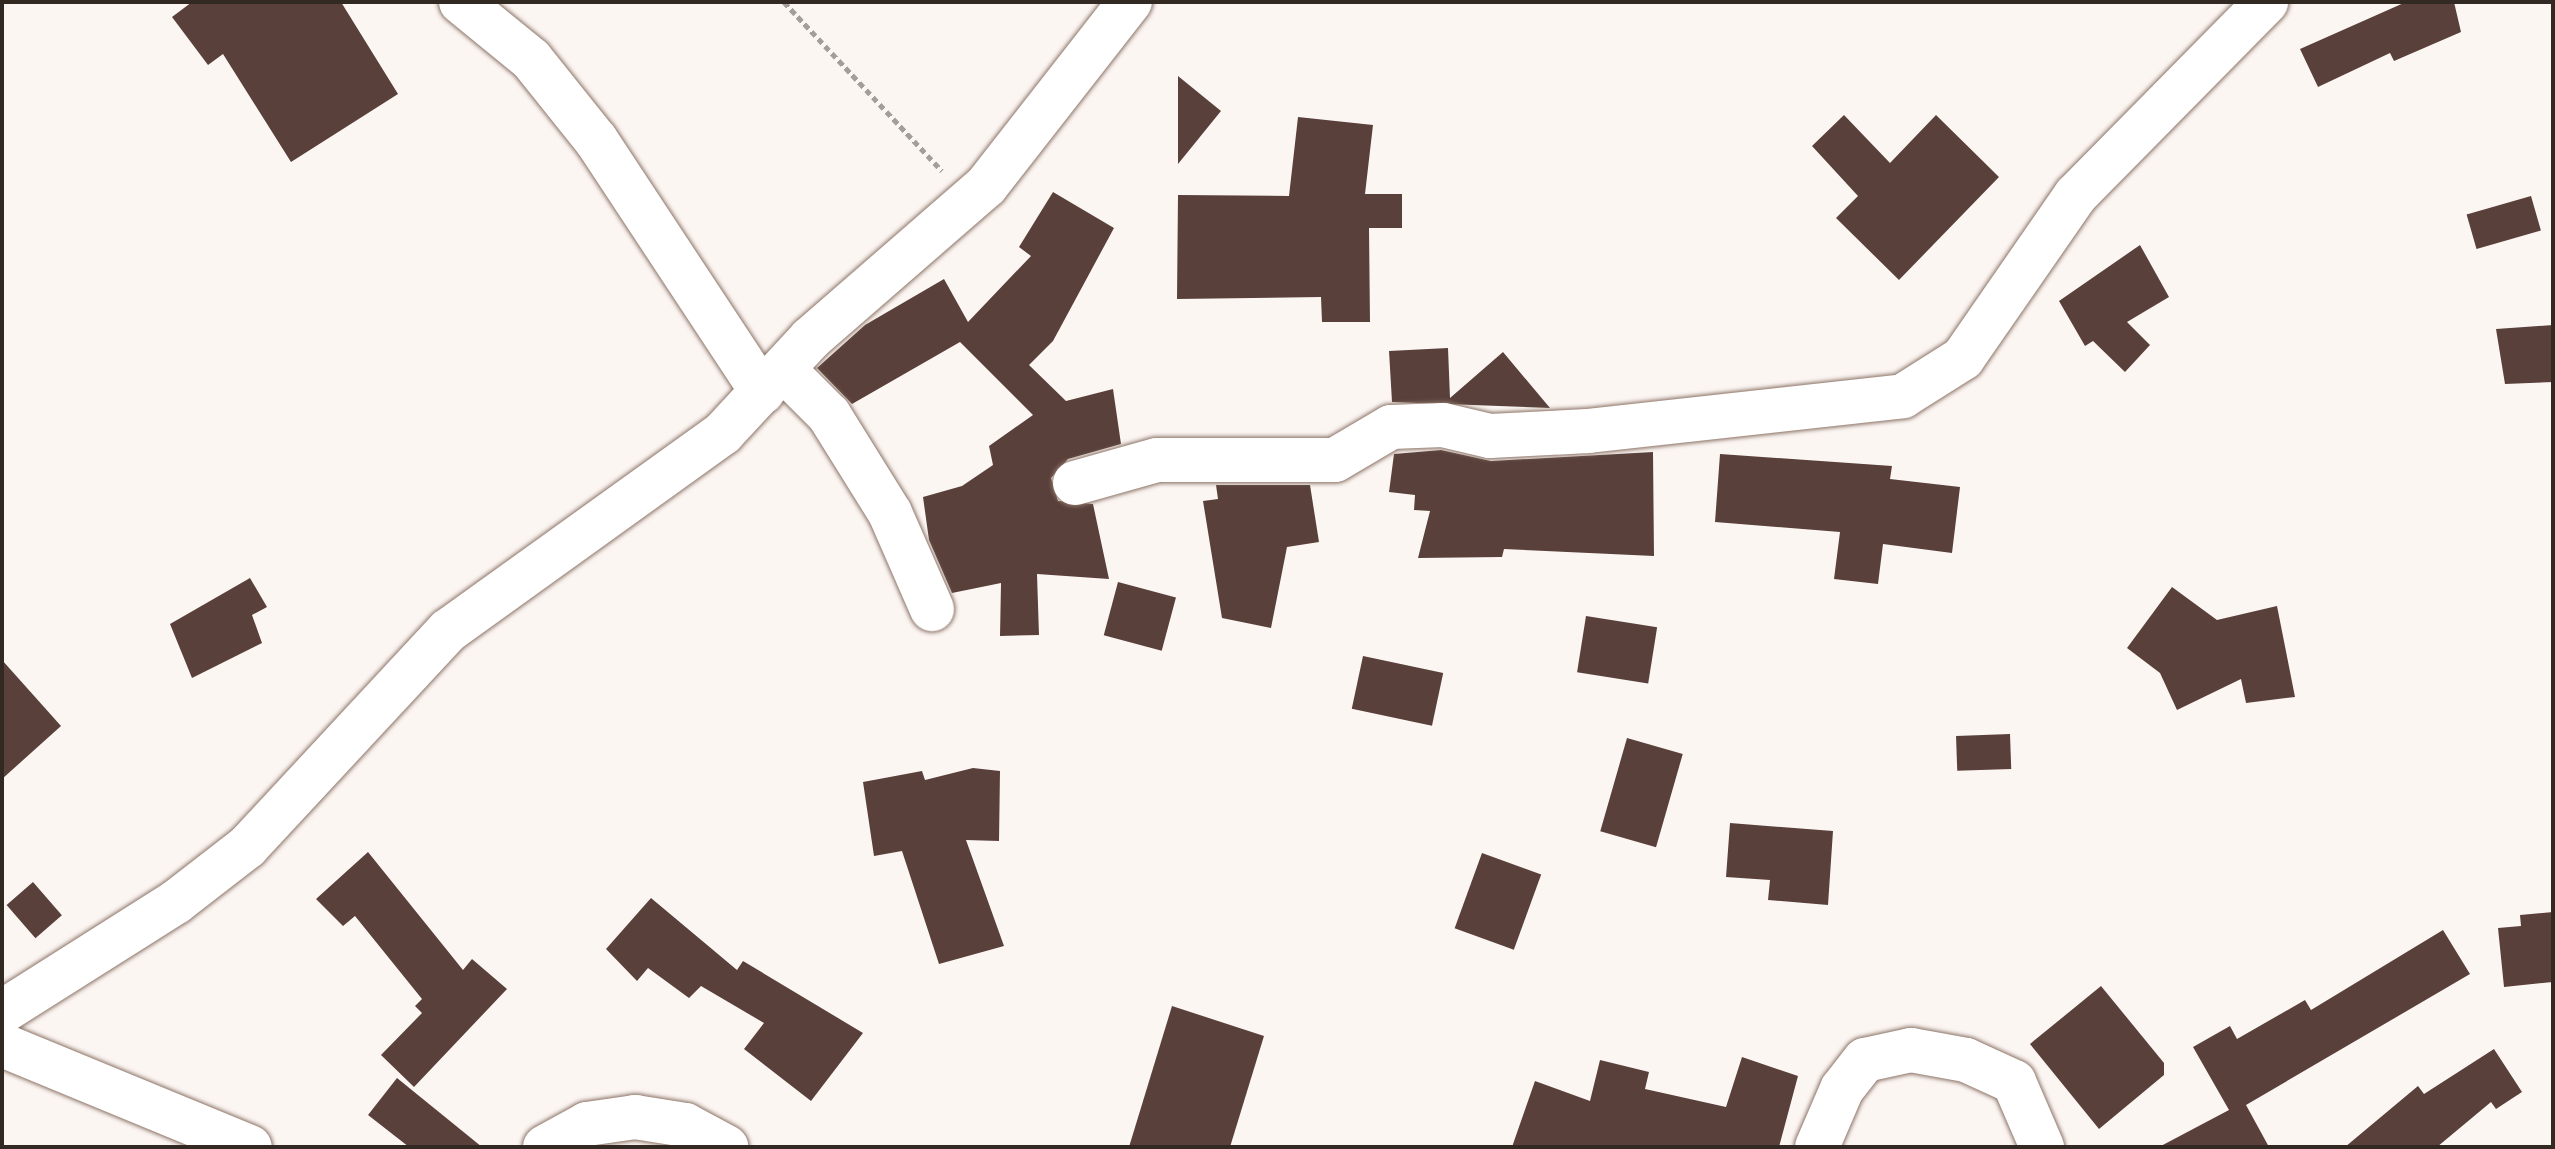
<!DOCTYPE html>
<html>
<head>
<meta charset="utf-8">
<style>
	body { margin:0 }
	#map { position:relative; width:2555px; height:1149px; overflow:hidden; background:#fcf6f3; font-family:Arial,sans-serif }
	div>[style] { position:absolute }
	[style*='--x'] { left:calc(var(--x)*1px); top:calc(var(--y)*1px); width:calc(var(--w)*1px); rotate:calc(var(--a)*1deg) }
	.building>* { inset:0; background:#59403b; transform-origin:0 0 }
	.path>* { height:5px; margin-top:-2.5px; transform-origin:0; background:repeating-linear-gradient(90deg,#a59d99 0 6px,transparent 0 10px) }
	.roads { filter:drop-shadow(0 0 2px #8c7467) drop-shadow(0 0 2px #8c7467) }
	.minor>* { height:44px; margin:-22px; padding:0 22px; transform-origin:22px; border-radius:22px; background:#fff }
	span { translate:-50% -50%; white-space:nowrap; text-align:center; line-height:1.15; -webkit-text-stroke:8px #fff; paint-order:stroke }
	.frame { position:absolute; inset:0; border:4px solid #332923; pointer-events:none }
</style>
</head>
<body>
<div id="map">
	<div class="building">
		<i style="clip-path:polygon(192px 2px,341px 2px,398px 94px,291px 162px,223px 54px,208px 65px,172px 17px)"></i>
		<i style="clip-path:polygon(2406px 2px,2454px 2px,2461px 32px,2394px 61px,2390px 53px,2318px 87px,2300px 49px)"></i>
		<i style="clip-path:polygon(1178px 76px,1221px 111px,1178px 164px)"></i>
		<i style="clip-path:polygon(1844px 115px,1890px 163px,1936px 115px,1999px 177px,1899px 280px,1836px 218px,1858px 196px,1812px 146px)"></i>
		<i style="clip-path:polygon(1298px 117px,1373px 125px,1365px 194px,1402px 194px,1402px 228px,1369px 228px,1370px 322px,1322px 322px,1321px 297px,1177px 299px,1178px 195px,1289px 196px)"></i>
		<i style="clip-path:polygon(1053px 192px,1114px 228px,1053px 341px,1029px 365px,1066px 401px,1113px 389px,1121px 444px,1068px 459px,1051px 478px,1058px 501px,1093px 504px,1109px 579px,1037px 574px,1039px 635px,1000px 636px,1001px 583px,952px 593px,929px 540px,923px 497px,962px 486px,993px 465px,989px 446px,1033px 415px,960px 342px,852px 404px,817px 368px,865px 325px,944px 279px,968px 322px,1031px 256px,1019px 247px)"></i>
		<i style="left:2531px;top:196px;width:36px;height:67px;rotate:74deg"></i>
		<i style="clip-path:polygon(2140px 245px,2169px 297px,2127px 322px,2150px 345px,2125px 372px,2093px 341px,2085px 346px,2059px 301px)"></i>
		<i style="clip-path:polygon(2553px 325px,2553px 382px,2505px 384px,2496px 329px)"></i>
		<i style="clip-path:polygon(1448px 348px,1450px 398px,1503px 352px,1550px 408px,1392px 402px,1389px 351px)"></i>
		<i style="clip-path:polygon(1441px 450px,1491px 461px,1653px 452px,1654px 556px,1504px 549px,1502px 557px,1418px 558px,1430px 511px,1414px 510px,1415px 495px,1389px 492px,1394px 454px)"></i>
		<i style="clip-path:polygon(1720px 454px,1892px 466px,1890px 479px,1960px 487px,1952px 553px,1883px 544px,1878px 584px,1834px 579px,1840px 532px,1715px 522px)"></i>
		<i style="clip-path:polygon(1216px 485px,1310px 485px,1319px 542px,1287px 547px,1271px 628px,1222px 618px,1203px 501px,1218px 499px)"></i>
		<i style="clip-path:polygon(250px 578px,267px 607px,252px 615px,262px 643px,192px 678px,170px 624px)"></i>
		<i style="left:1118px;top:582px;width:60px;height:55px;rotate:15deg"></i>
		<i style="clip-path:polygon(2172px 587px,2217px 620px,2277px 606px,2295px 697px,2246px 703px,2241px 679px,2177px 710px,2160px 673px,2127px 648px)"></i>
		<i style="left:1586px;top:616px;width:72px;height:57px;rotate:9deg"></i>
		<i style="left:1363px;top:656px;width:82px;height:54px;rotate:12deg"></i>
		<i style="clip-path:polygon(2px 660px,61px 726px,2px 779px)"></i>
		<i style="left:2010px;top:734px;width:35px;height:54px;rotate:88deg"></i>
		<i style="left:1627px;top:738px;width:58px;height:97px;rotate:16deg"></i>
		<i style="clip-path:polygon(973px 768px,1000px 771px,999px 841px,966px 840px,1004px 946px,939px 964px,902px 851px,874px 856px,863px 782px,922px 771px,925px 780px)"></i>
		<i style="clip-path:polygon(1730px 823px,1833px 831px,1828px 905px,1768px 900px,1770px 880px,1726px 877px)"></i>
		<i style="clip-path:polygon(368px 852px,463px 970px,472px 959px,507px 989px,414px 1087px,381px 1055px,422px 1013px,415px 1006px,422px 999px,355px 916px,343px 926px,316px 899px)"></i>
		<i style="left:1482px;top:853px;width:63px;height:80px;rotate:20deg"></i>
		<i style="left:33px;top:882px;width:44px;height:35px;rotate:49deg"></i>
		<i style="clip-path:polygon(651px 898px,737px 970px,743px 961px,863px 1033px,811px 1101px,744px 1049px,764px 1023px,701px 986px,689px 998px,648px 968px,637px 981px,606px 949px)"></i>
		<i style="clip-path:polygon(2553px 912px,2553px 982px,2504px 987px,2498px 928px,2521px 926px,2520px 915px)"></i>
		<i style="clip-path:polygon(2443px 930px,2470px 974px,2246px 1105px,2269px 1147px,2159px 1147px,2229px 1110px,2193px 1047px,2230px 1026px,2237px 1039px,2305px 1000px,2311px 1010px)"></i>
		<i style="clip-path:polygon(2101px 986px,2164px 1063px,2164px 1075px,2099px 1129px,2030px 1044px)"></i>
		<i style="clip-path:polygon(1172px 1006px,1264px 1036px,1230px 1147px,1129px 1147px)"></i>
		<i style="clip-path:polygon(2494px 1049px,2522px 1092px,2496px 1109px,2491px 1102px,2437px 1147px,2345px 1147px,2418px 1086px,2424px 1094px)"></i>
		<i style="clip-path:polygon(1742px 1057px,1798px 1076px,1779px 1147px,1512px 1147px,1535px 1081px,1590px 1101px,1600px 1060px,1649px 1072px,1645px 1089px,1726px 1107px)"></i>
		<i style="clip-path:polygon(397px 1078px,482px 1147px,409px 1147px,368px 1115px)"></i>
	</div>
	<div class="path">
		<i style="--x:784;--y:2;--w:231;--a:46.9"></i>
	</div>
	<div class="roads">
		<div class="minor">
			<i style="--x:461;--y:2;--w:90;--a:39.2"></i>
			<i style="--x:531;--y:59;--w:104;--a:51.3"></i>
			<i style="--x:596;--y:140;--w:302;--a:56.6"></i>
			<i style="--x:784;--y:370;--w:64;--a:45"></i>
			<i style="--x:829;--y:415;--w:115;--a:58.1"></i>
			<i style="--x:890;--y:513;--w:105;--a:66.4"></i>
			<i style="--x:1075;--y:483;--w:85;--a:-15.7"></i>
			<i style="--x:1157;--y:460;--w:178;--a:0"></i>
			<i style="--x:1335;--y:460;--w:65;--a:-30.5"></i>
			<i style="--x:1391;--y:427;--w:52;--a:-2.2"></i>
			<i style="--x:1443;--y:425;--w:48;--a:13.2"></i>
			<i style="--x:1490;--y:436;--w:98;--a:-2.9"></i>
			<i style="--x:1588;--y:431;--w:317;--a:-6.3"></i>
			<i style="--x:1903;--y:396;--w:71;--a:-32.3"></i>
			<i style="--x:1963;--y:358;--w:198;--a:-55.3"></i>
			<i style="--x:2076;--y:195;--w:271;--a:-45.4"></i>
			<i style="--x:2;--y:1012;--w:206;--a:-32.3"></i>
			<i style="--x:176;--y:902;--w:90;--a:-37.8"></i>
			<i style="--x:247;--y:847;--w:296;--a:-47.1"></i>
			<i style="--x:449;--y:630;--w:337;--a:-35.7"></i>
			<i style="--x:723;--y:433;--w:128;--a:-47.2"></i>
			<i style="--x:810;--y:339;--w:233;--a:-41"></i>
			<i style="--x:986;--y:186;--w:234;--a:-52"></i>
			<i style="--x:2;--y:1045;--w:268;--a:22.4"></i>
			<i style="--x:545;--y:1147;--w:48;--a:-28.7"></i>
			<i style="--x:587;--y:1124;--w:49;--a:-8.3"></i>
			<i style="--x:635;--y:1117;--w:51;--a:9.1"></i>
			<i style="--x:685;--y:1125;--w:47;--a:28.2"></i>
			<i style="--x:1817;--y:1147;--w:63;--a:-66.7"></i>
			<i style="--x:1842;--y:1089;--w:37;--a:-52"></i>
			<i style="--x:1865;--y:1060;--w:47;--a:-12.3"></i>
			<i style="--x:1911;--y:1050;--w:56;--a:10.3"></i>
			<i style="--x:1966;--y:1060;--w:53;--a:24.6"></i>
			<i style="--x:2014;--y:1082;--w:71;--a:66.7"></i>
		</div>
	</div>
	<div class="frame"></div>
</div>
</body>
</html>
